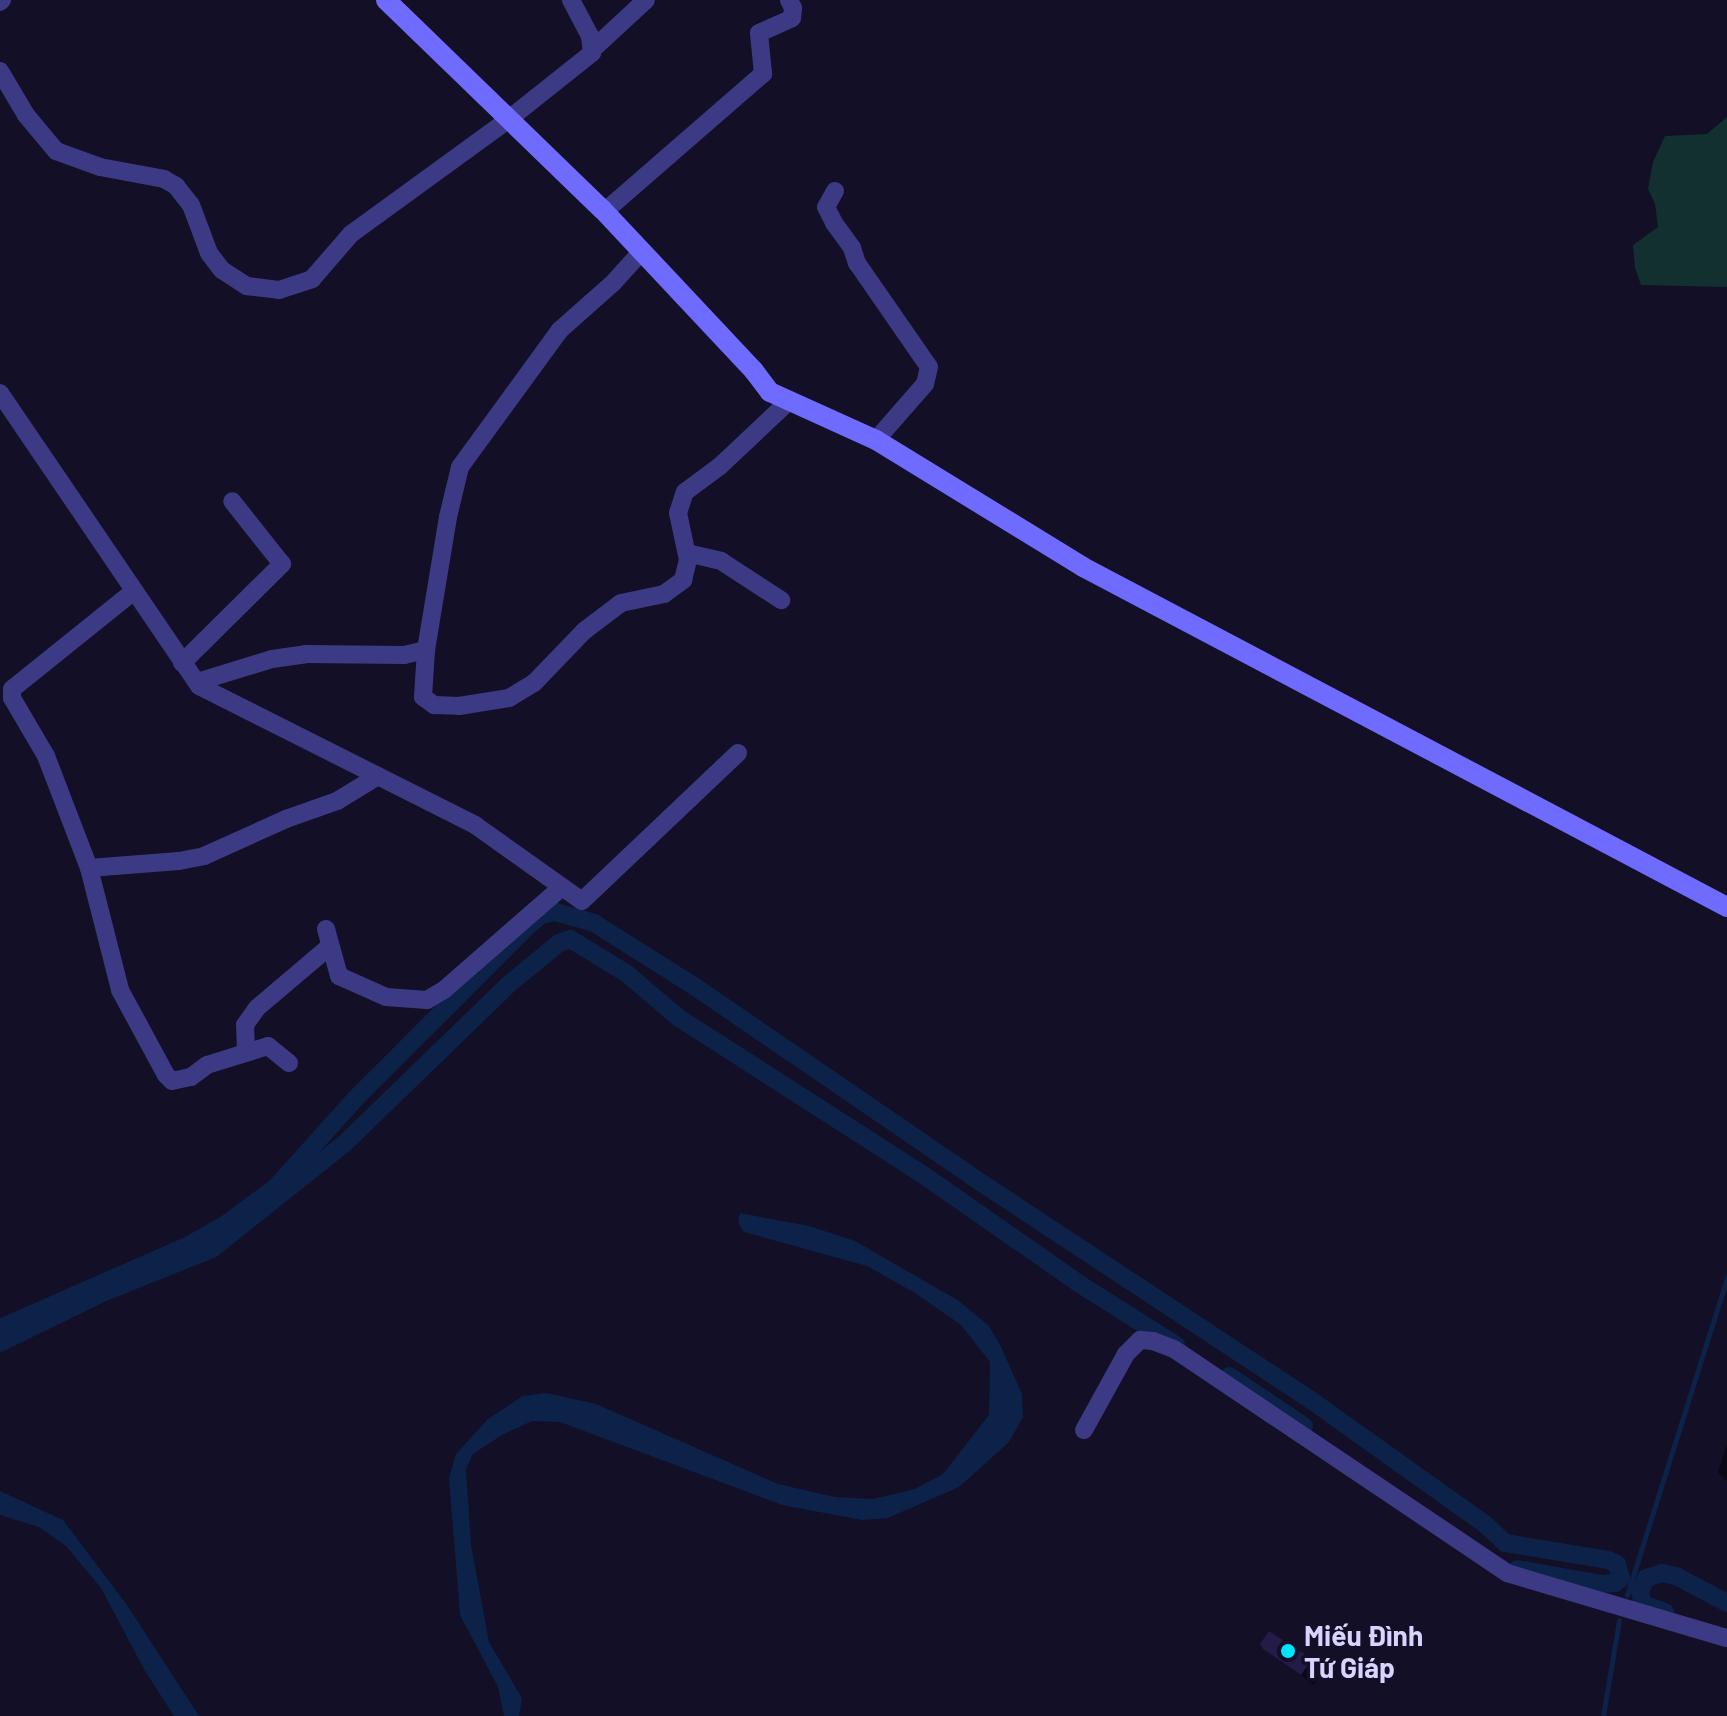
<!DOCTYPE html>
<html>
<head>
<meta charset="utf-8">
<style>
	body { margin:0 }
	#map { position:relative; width:1727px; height:1716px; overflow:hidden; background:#130f26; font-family:Barlow,sans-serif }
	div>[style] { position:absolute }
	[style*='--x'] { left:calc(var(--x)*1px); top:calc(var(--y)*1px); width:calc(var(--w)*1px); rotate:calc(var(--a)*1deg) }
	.green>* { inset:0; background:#12302f }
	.water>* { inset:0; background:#0c2248 }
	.shadow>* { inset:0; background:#0007 }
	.stream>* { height:5px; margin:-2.5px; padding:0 2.5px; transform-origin:2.5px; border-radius:2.5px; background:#0c2248 }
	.canal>* { height:18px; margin:-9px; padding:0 9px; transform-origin:9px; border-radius:9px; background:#0c2248 }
	.building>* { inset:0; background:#241b47 }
	.street>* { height:18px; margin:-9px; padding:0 9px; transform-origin:9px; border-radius:9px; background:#3d3a85 }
	.secondary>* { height:20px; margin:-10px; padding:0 10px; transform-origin:10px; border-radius:10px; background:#6f6bff }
	.dots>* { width:22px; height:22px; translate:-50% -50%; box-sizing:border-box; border:4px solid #130f26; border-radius:50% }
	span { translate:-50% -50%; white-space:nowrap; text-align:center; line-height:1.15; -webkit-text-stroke:7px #130f26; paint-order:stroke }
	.poi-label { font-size:28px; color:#d9d4ff; font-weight:700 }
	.left { translate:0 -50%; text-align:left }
</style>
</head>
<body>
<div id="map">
	<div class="green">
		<i style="clip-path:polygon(1727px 117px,1727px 287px,1641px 285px,1635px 268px,1633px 245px,1658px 227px,1655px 204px,1648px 189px,1653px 162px,1665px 136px,1707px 134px)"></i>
	</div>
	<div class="water">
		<i style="clip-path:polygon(740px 1213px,809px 1226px,855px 1241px,959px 1301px,989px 1326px,1001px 1347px,1022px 1394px,1023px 1417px,1009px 1442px,959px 1487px,888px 1518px,862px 1520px,782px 1505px,560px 1422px,532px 1421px,502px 1435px,473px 1454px,466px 1469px,471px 1545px,489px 1642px,522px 1698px,519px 1716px,504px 1716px,498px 1687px,460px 1615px,449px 1478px,456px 1454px,488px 1419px,523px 1396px,546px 1393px,596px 1404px,778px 1484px,835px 1497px,873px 1499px,915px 1489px,943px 1474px,989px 1415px,990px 1362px,961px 1325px,915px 1293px,867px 1266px,744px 1232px,738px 1222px)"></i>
		<i style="clip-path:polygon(0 1491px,63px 1520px,127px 1605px,199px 1716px,174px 1716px,145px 1671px,101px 1588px,66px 1546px,39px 1527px,0 1515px)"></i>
	</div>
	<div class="shadow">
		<i style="clip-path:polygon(1727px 1445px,1727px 1481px,1718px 1472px)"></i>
		<i style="clip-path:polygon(1264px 1648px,1311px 1661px,1322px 1672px,1314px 1685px)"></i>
	</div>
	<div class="stream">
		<i style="--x:1627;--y:1595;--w:333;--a:-72.5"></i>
		<i style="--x:1603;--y:1716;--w:97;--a:-80.5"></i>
	</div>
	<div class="canal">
		<i style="--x:0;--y:1328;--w:206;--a:-23.7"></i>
		<i style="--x:189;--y:1245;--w:43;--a:-29.6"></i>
		<i style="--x:226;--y:1224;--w:62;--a:-36.5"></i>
		<i style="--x:276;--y:1187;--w:118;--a:-48.1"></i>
		<i style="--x:355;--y:1099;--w:247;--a:-45"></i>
		<i style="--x:530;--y:924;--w:14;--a:-39"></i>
		<i style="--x:541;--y:915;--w:15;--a:-11"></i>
		<i style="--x:556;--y:912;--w:40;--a:16"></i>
		<i style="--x:594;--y:923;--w:115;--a:32.2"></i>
		<i style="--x:691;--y:984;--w:340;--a:34.4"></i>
		<i style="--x:971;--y:1176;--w:412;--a:33.4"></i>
		<i style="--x:1315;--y:1403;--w:210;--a:35.5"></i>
		<i style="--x:1486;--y:1525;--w:26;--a:43"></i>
		<i style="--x:1505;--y:1543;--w:104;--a:9.4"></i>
		<i style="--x:1608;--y:1560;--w:10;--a:24"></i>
		<i style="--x:1617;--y:1564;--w:15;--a:74"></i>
		<i style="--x:1621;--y:1578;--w:8;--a:140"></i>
		<i style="--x:1615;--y:1583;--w:13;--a:176"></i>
		<i style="--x:1602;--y:1584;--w:86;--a:-170"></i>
		<i style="--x:0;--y:1343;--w:111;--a:-26.1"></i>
		<i style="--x:100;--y:1294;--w:121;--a:-21.9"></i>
		<i style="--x:212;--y:1249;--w:169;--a:-38.5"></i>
		<i style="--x:344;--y:1144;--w:230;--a:-44.1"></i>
		<i style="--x:509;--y:984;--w:65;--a:-39.4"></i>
		<i style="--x:559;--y:943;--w:12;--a:-20"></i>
		<i style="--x:570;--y:939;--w:66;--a:31.3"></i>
		<i style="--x:626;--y:973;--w:70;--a:40.3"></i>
		<i style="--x:679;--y:1018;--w:289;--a:32.7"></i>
		<i style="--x:922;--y:1174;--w:190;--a:34.9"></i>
		<i style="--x:1078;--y:1283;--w:116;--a:32.3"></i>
		<i style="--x:1229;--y:1376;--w:90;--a:33.7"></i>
		<i style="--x:1665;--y:1612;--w:23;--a:-160"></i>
		<i style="--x:1643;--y:1604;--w:12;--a:-104"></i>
		<i style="--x:1640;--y:1592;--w:15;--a:-67"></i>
		<i style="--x:1646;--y:1578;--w:17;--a:-17"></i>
		<i style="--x:1662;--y:1573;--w:14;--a:12"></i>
		<i style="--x:1676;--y:1576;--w:58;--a:27.9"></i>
	</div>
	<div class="building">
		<i style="clip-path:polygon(1269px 1631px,1312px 1659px,1301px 1675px,1263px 1649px,1260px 1644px)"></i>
	</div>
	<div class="street">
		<i style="--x:0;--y:2;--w:3;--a:-45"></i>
		<i style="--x:593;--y:49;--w:72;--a:-42.8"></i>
		<i style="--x:0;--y:71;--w:51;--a:59.4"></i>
		<i style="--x:26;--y:115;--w:47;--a:50.2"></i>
		<i style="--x:56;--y:151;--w:47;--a:20"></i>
		<i style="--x:100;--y:167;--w:65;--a:10.6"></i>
		<i style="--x:164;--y:179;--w:14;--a:30"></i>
		<i style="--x:176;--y:186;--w:24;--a:52"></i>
		<i style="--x:191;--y:205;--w:51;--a:69.4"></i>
		<i style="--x:209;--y:253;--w:21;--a:53"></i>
		<i style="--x:222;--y:270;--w:30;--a:33"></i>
		<i style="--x:247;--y:286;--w:32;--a:7"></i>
		<i style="--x:279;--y:290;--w:35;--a:-18"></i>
		<i style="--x:312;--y:279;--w:60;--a:-49.1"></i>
		<i style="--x:351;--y:234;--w:195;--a:-36"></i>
		<i style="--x:509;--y:119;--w:106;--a:-38.5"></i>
		<i style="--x:592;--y:53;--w:17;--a:-97"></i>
		<i style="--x:590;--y:36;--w:41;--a:-117.8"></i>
		<i style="--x:835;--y:191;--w:18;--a:119"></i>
		<i style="--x:826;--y:207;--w:18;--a:63"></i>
		<i style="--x:834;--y:223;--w:31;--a:54"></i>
		<i style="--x:852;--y:248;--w:16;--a:72"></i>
		<i style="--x:857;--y:263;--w:126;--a:55.3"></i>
		<i style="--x:929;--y:367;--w:17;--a:103"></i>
		<i style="--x:925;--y:384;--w:74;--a:131.2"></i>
		<i style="--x:604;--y:212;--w:211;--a:-41"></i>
		<i style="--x:763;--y:74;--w:41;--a:-95.6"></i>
		<i style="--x:759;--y:33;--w:36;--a:-24"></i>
		<i style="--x:792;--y:18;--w:10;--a:-84"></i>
		<i style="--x:793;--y:8;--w:9;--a:-117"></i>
		<i style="--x:0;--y:393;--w:354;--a:55.8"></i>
		<i style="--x:199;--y:686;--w:309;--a:26.7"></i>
		<i style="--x:475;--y:825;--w:131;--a:35.4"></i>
		<i style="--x:582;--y:901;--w:215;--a:-43.5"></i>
		<i style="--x:687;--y:553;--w:35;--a:13"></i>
		<i style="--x:721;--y:561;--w:72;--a:33"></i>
		<i style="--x:134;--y:591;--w:156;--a:141.2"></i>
		<i style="--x:12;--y:689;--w:9;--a:90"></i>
		<i style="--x:12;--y:698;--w:67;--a:59.6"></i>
		<i style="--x:46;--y:756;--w:120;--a:69"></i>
		<i style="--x:89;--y:868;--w:126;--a:75.7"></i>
		<i style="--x:120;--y:990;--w:97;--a:61.6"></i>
		<i style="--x:166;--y:1075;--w:8;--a:45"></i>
		<i style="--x:172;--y:1081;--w:19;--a:-12"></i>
		<i style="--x:191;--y:1077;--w:20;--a:-37"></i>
		<i style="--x:207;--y:1065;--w:64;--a:-17.3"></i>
		<i style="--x:268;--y:1046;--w:27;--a:39"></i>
		<i style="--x:426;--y:650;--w:47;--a:93.7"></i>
		<i style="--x:423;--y:697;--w:14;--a:36"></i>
		<i style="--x:434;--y:705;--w:25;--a:2"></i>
		<i style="--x:459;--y:706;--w:51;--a:-9.1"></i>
		<i style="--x:509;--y:698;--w:29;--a:-31"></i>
		<i style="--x:534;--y:683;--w:72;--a:-46.1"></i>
		<i style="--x:584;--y:631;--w:46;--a:-37.1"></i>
		<i style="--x:621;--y:603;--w:44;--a:-11.8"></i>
		<i style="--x:664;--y:594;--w:24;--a:-36"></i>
		<i style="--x:683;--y:580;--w:21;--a:-76"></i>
		<i style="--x:688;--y:560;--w:48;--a:-102"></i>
		<i style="--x:678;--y:513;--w:22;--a:-72"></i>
		<i style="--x:685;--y:492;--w:44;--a:-36.6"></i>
		<i style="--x:720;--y:466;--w:93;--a:-43.3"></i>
		<i style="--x:182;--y:663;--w:141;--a:-44.7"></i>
		<i style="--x:282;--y:564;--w:80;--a:-128.4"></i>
		<i style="--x:197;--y:682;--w:78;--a:-17"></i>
		<i style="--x:272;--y:659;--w:34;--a:-8"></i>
		<i style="--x:306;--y:654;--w:98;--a:0.6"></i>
		<i style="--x:404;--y:655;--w:23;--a:-13"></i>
		<i style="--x:426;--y:650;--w:135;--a:-80.6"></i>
		<i style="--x:448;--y:517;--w:51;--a:-76.5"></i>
		<i style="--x:460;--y:467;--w:170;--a:-53.9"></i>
		<i style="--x:560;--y:330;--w:71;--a:-41.6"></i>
		<i style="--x:613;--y:283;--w:43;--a:-47.8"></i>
		<i style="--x:89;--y:868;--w:90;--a:-4.4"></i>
		<i style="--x:179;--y:861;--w:25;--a:-11"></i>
		<i style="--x:204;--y:856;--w:90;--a:-24.3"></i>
		<i style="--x:286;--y:819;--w:54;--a:-19.4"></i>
		<i style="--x:337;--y:801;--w:48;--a:-31.4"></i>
		<i style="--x:326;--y:929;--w:49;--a:74.5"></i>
		<i style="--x:339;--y:976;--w:51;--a:24.1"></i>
		<i style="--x:386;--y:997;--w:41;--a:4.2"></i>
		<i style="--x:427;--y:1000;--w:21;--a:-31"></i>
		<i style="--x:445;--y:989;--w:155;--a:-41.1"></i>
		<i style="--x:246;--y:1052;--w:27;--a:-92"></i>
		<i style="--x:245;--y:1025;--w:21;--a:-55"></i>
		<i style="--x:257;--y:1008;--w:94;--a:-40.3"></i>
		<i style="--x:1084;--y:1430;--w:87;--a:-61.1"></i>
		<i style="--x:1126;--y:1354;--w:20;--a:-45"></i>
		<i style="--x:1140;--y:1340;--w:13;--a:4"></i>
		<i style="--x:1153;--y:1341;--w:22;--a:21"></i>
		<i style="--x:1174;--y:1349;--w:401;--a:33.9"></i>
		<i style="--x:1507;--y:1573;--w:229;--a:16.5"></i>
	</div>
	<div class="secondary">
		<i style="--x:386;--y:0;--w:301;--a:44.1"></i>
		<i style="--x:602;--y:209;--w:222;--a:46.8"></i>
		<i style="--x:754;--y:371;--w:26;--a:53"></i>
		<i style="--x:770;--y:392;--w:116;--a:24.4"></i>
		<i style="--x:876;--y:440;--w:243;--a:31.5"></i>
		<i style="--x:1083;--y:567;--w:728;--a:27.83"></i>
	</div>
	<div class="dots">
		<i style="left:1288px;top:1651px;background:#00e5ff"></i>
	</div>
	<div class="poi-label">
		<span class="left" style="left:1304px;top:1651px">Miếu Đình<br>Tứ Giáp</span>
	</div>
</div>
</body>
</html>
